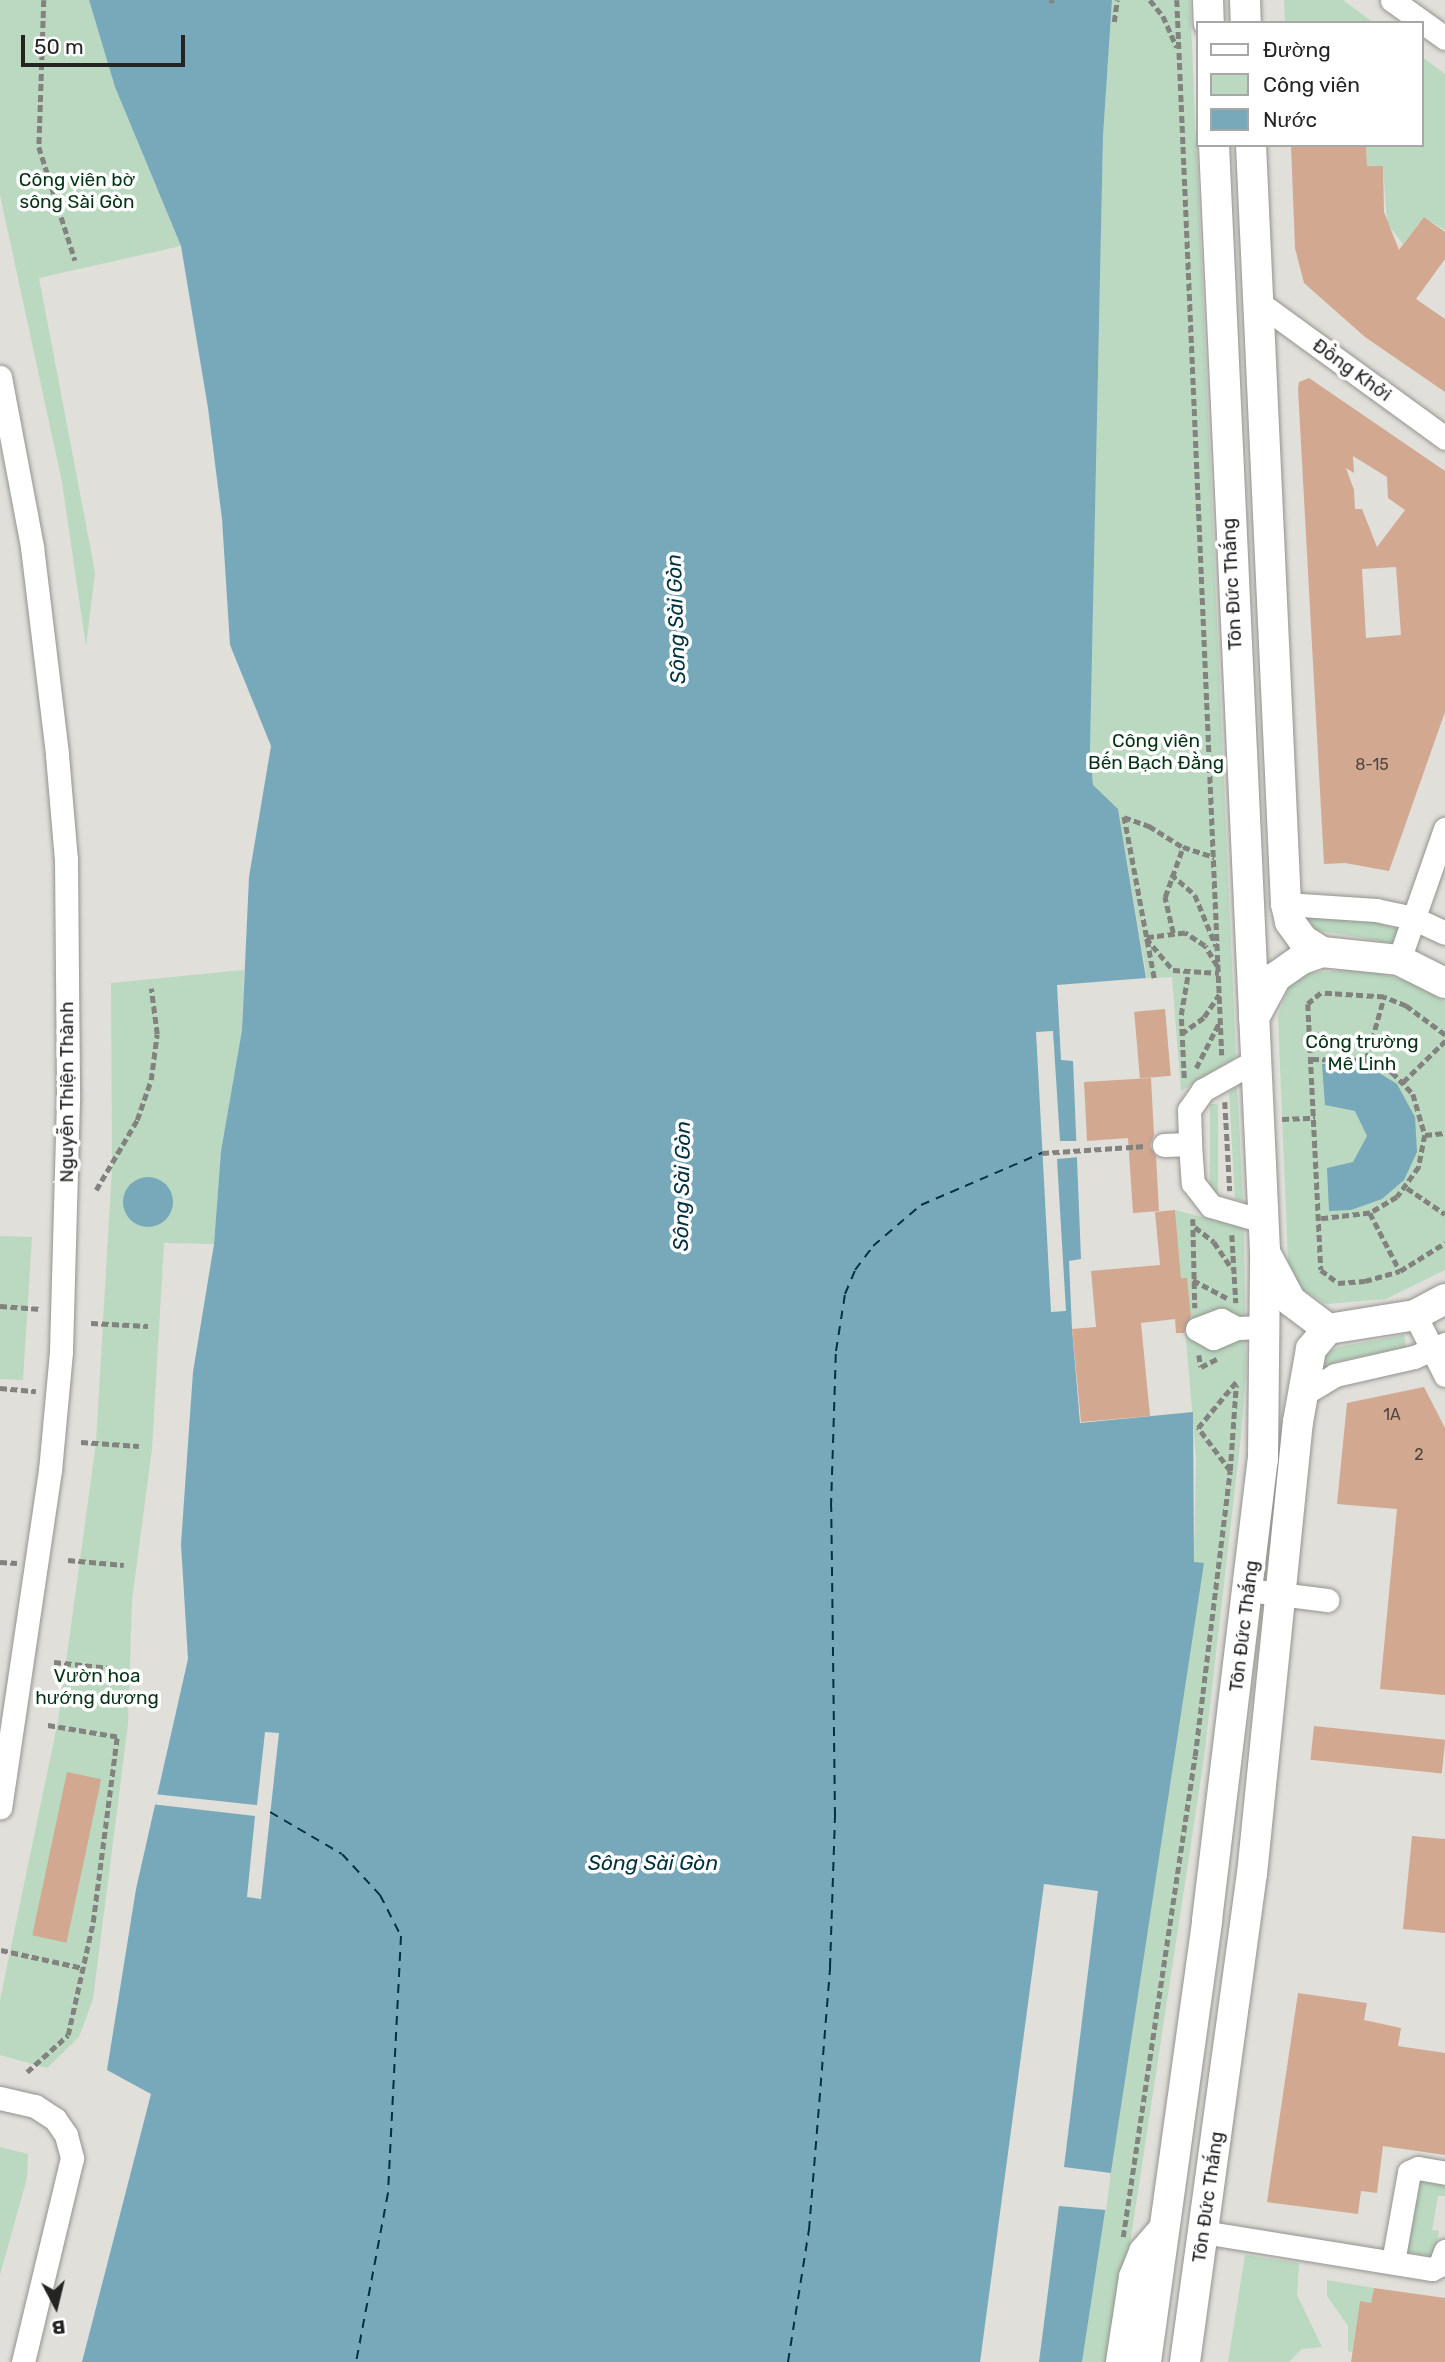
<!DOCTYPE html>
<html>
<head>
<meta charset="utf-8">
<style>
	body { margin:0 }
	#map { position:relative; width:1445px; height:2362px; overflow:hidden; background:#e0dfda; font-family:Rubik,sans-serif }
	div>[style] { position:absolute }
	[style*='--x'] { left:calc(var(--x)*1px); top:calc(var(--y)*1px); width:calc(var(--w)*1px); rotate:calc(var(--a)*1deg) }
	.green>* { inset:0; background:#bad9c0; transform-origin:0 0 }
	.water>* { inset:0; background:#77a9bb }
	.round { border-radius:50% }
	.pier>* { inset:0; background:#e0dfda }
	.ferry>* { height:2px; margin-top:-1px; transform-origin:0; background:repeating-linear-gradient(90deg,#01313f 0 9px,transparent 0 16px) }
	.building>* { inset:0; background:#d2a891; transform-origin:0 0 }
	.path>* { height:4.5px; margin-top:-2.25px; transform-origin:0; background:repeating-linear-gradient(90deg,#82827e 0 7px,transparent 0 10.5px) }
	.roads { filter:drop-shadow(0 0 2px #94938e) drop-shadow(0 0 2px #94938e) }
	.minor>* { height:23px; margin:-11.5px; padding:0 11.5px; transform-origin:11.5px; border-radius:11.5px; background:#fff }
	.major>* { height:30px; margin:-15px; padding:0 15px; transform-origin:15px; border-radius:15px; background:#fff }
	span { translate:-50% -50%; white-space:nowrap; text-align:center; line-height:1.15; -webkit-text-stroke:7px #fff; paint-order:stroke }
	.number-label { font-size:16px; color:#50453e }
	.number-label span { -webkit-text-stroke-width:0 }
	.park-label { font-size:19px; color:#053315 }
	.street-label { font-size:19px; color:#242422 }
	.water-label { font-size:21px; color:#01313f; font-style:italic }
	.legend { position:absolute; left:1196px; top:21px; width:228px; height:126px; box-sizing:border-box; background:#fff; border:2px solid #a7a7a7; margin:0; padding:9px 12px; list-style:none; font-size:21px; color:#242422 }
	.legend li { display:flex; align-items:center; gap:14px; height:35px }
	.legend b { width:35px; border:2px solid #a7a7a7 }
	.north { position:absolute; left:21px; top:2271px; width:70px; height:70px; -webkit-text-stroke:5px #fff; paint-order:stroke; rotate:173deg; font-size:19px; font-weight:700; line-height:28px; text-align:center; color:#242422 }
	.north::after { content:''; display:block; margin:auto; width:24px; height:32px; background:#242422; clip-path:polygon(50% 0,100% 100%,50% 72%,0 100%) }
	.scale { position:absolute; left:21px; top:35px; width:164px; height:32px; box-sizing:border-box; border:4px solid #242422; border-top:0; padding-left:9px; font-size:21px; line-height:24px; white-space:nowrap; color:#242422; -webkit-text-stroke:5px #fff; paint-order:stroke }
</style>
</head>
<body>
<div id="map">
	<div class="green">
		<i style="clip-path:polygon(0 0,89px 0,115px 87px,181px 246px,39px 278px,95px 572px,86px 647px,62px 482px,0 195px)"></i>
		<i style="clip-path:polygon(1112px 0,1190px 0,1236px 1057px,1181px 1091px,1172px 977px,1147px 978px,1118px 809px,1093px 786px,1090px 751px,1103px 136px)"></i>
		<i style="clip-path:polygon(1284px 0,1343px 0,1374px 23px,1285px 23px)"></i>
		<i style="clip-path:polygon(1422px 57px,1445px 74px,1445px 230px,1424px 217px,1403px 244px,1387px 223px,1383px 166px,1367px 166px,1366px 145px,1422px 145px)"></i>
		<i style="clip-path:polygon(1305px 913px,1360px 918px,1398px 929px,1393px 943px,1314px 930px)"></i>
		<i style="clip-path:polygon(1366px 969px,1413px 983px,1445px 1002px,1445px 1270px,1386px 1299px,1326px 1304px,1301px 1289px,1288px 1261px,1278px 1016px,1289px 986px,1307px 973px)"></i>
		<i style="clip-path:polygon(244px 970px,242px 1030px,221px 1151px,214px 1244px,164px 1243px,152px 1449px,132px 1600px,128px 1724px,93px 1999px,79px 2037px,47px 2068px,0 2055px,0 2000px,58px 1721px,96px 1443px,112px 1168px,111px 983px)"></i>
		<i style="clip-path:polygon(1237px 1087px,1239px 1121px,1243px 1201px,1235px 1199px,1229px 1092px)"></i>
		<i style="left:1210px;top:1104px;width:8px;height:89px"></i>
		<i style="clip-path:polygon(1175px 1210px,1244px 1228px,1246px 1371px,1241px 1436px,1204px 1758px,1112px 2362px,1082px 2362px,1203px 1563px,1194px 1563px,1196px 1457px)"></i>
		<i style="clip-path:polygon(0 1236px,32px 1237px,23px 1380px,0 1379px)"></i>
		<i style="clip-path:polygon(1404px 1335px,1406px 1347px,1336px 1362px,1318px 1374px,1323px 1356px,1338px 1347px)"></i>
		<i style="clip-path:polygon(0 2147px,28px 2154px,27px 2178px,0 2275px)"></i>
		<i style="clip-path:polygon(1416px 2180px,1445px 2185px,1445px 2196px,1438px 2196px,1432px 2230px,1439px 2231px,1435px 2257px,1404px 2252px)"></i>
		<i style="clip-path:polygon(1245px 2255px,1299px 2263px,1297px 2295px,1322px 2347px,1302px 2349px,1289px 2362px,1228px 2362px)"></i>
		<i style="clip-path:polygon(1327px 2280px,1374px 2288px,1371px 2303px,1360px 2302px,1352px 2352px,1348px 2351px,1348px 2326px,1327px 2296px)"></i>
	</div>
	<div class="water">
		<i style="clip-path:polygon(89px 0,1112px 0,1103px 136px,1090px 751px,1093px 785px,1118px 809px,1146px 978px,1057px 985px,1061px 1060px,1073px 1061px,1074px 1084px,1081px 1259px,1069px 1261px,1072px 1329px,1080px 1423px,1193px 1412px,1194px 1562px,1204px 1563px,1082px 2362px,82px 2362px,151px 2094px,107px 2070px,136px 1889px,188px 1659px,181px 1544px,193px 1372px,214px 1244px,221px 1151px,242px 1030px,249px 877px,271px 746px,230px 645px,222px 519px,208px 408px,181px 246px,115px 87px)"></i>
		<i style="clip-path:polygon(1352px 1063px,1368px 1066px,1397px 1084px,1415px 1117px,1417px 1152px,1404px 1180px,1382px 1199px,1351px 1210px,1329px 1211px,1327px 1168px,1353px 1162px,1367px 1136px,1355px 1111px,1325px 1105px,1322px 1064px)"></i>
		<i class="round" style="left:123px;top:1177px;width:50px;height:50px"></i>
	</div>
	<div class="pier">
		<i style="clip-path:polygon(1053px 1031px,1060px 1141px,1080px 1141px,1080px 1157px,1057px 1159px,1066px 1311px,1051px 1312px,1036px 1032px)"></i>
		<i style="clip-path:polygon(265px 1732px,279px 1733px,261px 1899px,247px 1897px,255px 1816px,151px 1804px,154px 1794px,257px 1805px)"></i>
		<i style="clip-path:polygon(1044px 1884px,1098px 1891px,1064px 2167px,1111px 2173px,1106px 2210px,1059px 2206px,1039px 2362px,980px 2362px)"></i>
	</div>
	<div class="ferry">
		<i style="--x:270;--y:1812;--w:83;--a:30.3"></i>
		<i style="--x:342;--y:1854;--w:56;--a:47.2"></i>
		<i style="--x:380;--y:1895;--w:46;--a:62.9"></i>
		<i style="--x:401;--y:1936;--w:257;--a:92.9"></i>
		<i style="--x:388;--y:2193;--w:172;--a:100.7"></i>
		<i style="--x:788;--y:2362;--w:134;--a:-81"></i>
		<i style="--x:809;--y:2230;--w:264;--a:-85.4"></i>
		<i style="--x:830;--y:1967;--w:151;--a:-88.1"></i>
		<i style="--x:835;--y:1816;--w:309;--a:-90.7"></i>
		<i style="--x:831;--y:1507;--w:156;--a:-88.2"></i>
		<i style="--x:836;--y:1351;--w:58;--a:-81"></i>
		<i style="--x:845;--y:1294;--w:26;--a:-67"></i>
		<i style="--x:855;--y:1270;--w:30;--a:-53"></i>
		<i style="--x:873;--y:1246;--w:63;--a:-40.5"></i>
		<i style="--x:921;--y:1205;--w:132;--a:-23.3"></i>
	</div>
	<div class="building">
		<i style="clip-path:polygon(1291px 145px,1366px 145px,1367px 166px,1383px 166px,1384px 212px,1399px 250px,1424px 217px,1445px 232px,1445px 259px,1416px 299px,1445px 319px,1445px 392px,1365px 337px,1304px 283px,1295px 248px)"></i>
		<i style="clip-path:polygon(evenodd,1309px 378px,1445px 471px,1445px 712px,1389px 871px,1345px 863px,1324px 864px,1298px 389px,1299px 382px,1309px 378px,1353px 456px,1387px 477px,1388px 498px,1405px 510px,1377px 547px,1362px 509px,1355px 509px,1354px 490px,1346px 468px,1354px 473px,1353px 456px,1309px 378px,1396px 567px,1401px 635px,1366px 638px,1362px 569px,1396px 567px)"></i>
		<i style="left:1165px;top:1009px;width:67px;height:31px;rotate:85deg"></i>
		<i style="clip-path:polygon(1151px 1078px,1154px 1135px,1150px 1146px,1156px 1156px,1159px 1211px,1133px 1213px,1128px 1138px,1087px 1141px,1084px 1082px)"></i>
		<i style="clip-path:polygon(1175px 1210px,1181px 1278px,1187px 1278px,1191px 1316px,1184px 1333px,1176px 1333px,1175px 1319px,1141px 1323px,1150px 1416px,1081px 1422px,1072px 1329px,1096px 1327px,1091px 1271px,1160px 1265px,1155px 1212px)"></i>
		<i style="clip-path:polygon(1424px 1387px,1445px 1428px,1445px 1695px,1380px 1689px,1397px 1509px,1337px 1504px,1347px 1403px)"></i>
		<i style="left:1314px;top:1726px;width:132px;height:34px;rotate:6deg"></i>
		<i style="left:67px;top:1772px;width:35px;height:167px;rotate:12deg"></i>
		<i style="clip-path:polygon(1412px 1836px,1445px 1839px,1445px 1933px,1403px 1929px)"></i>
		<i style="clip-path:polygon(1298px 1993px,1367px 2003px,1364px 2020px,1401px 2028px,1398px 2046px,1445px 2053px,1445px 2155px,1383px 2146px,1377px 2193px,1361px 2191px,1358px 2214px,1267px 2202px)"></i>
		<i style="clip-path:polygon(1374px 2288px,1445px 2298px,1445px 2362px,1351px 2362px,1360px 2301px,1371px 2303px)"></i>
	</div>
	<div class="path">
		<i style="--x:44;--y:0;--w:147;--a:91.9"></i>
		<i style="--x:39;--y:147;--w:119;--a:72.3"></i>
		<i style="--x:1052;--y:0;--w:3;--a:90"></i>
		<i style="--x:1150;--y:0;--w:21;--a:51"></i>
		<i style="--x:1163;--y:16;--w:34;--a:66"></i>
		<i style="--x:1177;--y:0;--w:1056;--a:87.56"></i>
		<i style="--x:1114;--y:22;--w:22;--a:-82"></i>
		<i style="--x:1171;--y:874;--w:32;--a:41"></i>
		<i style="--x:1195;--y:895;--w:55;--a:67.6"></i>
		<i style="--x:1173;--y:933;--w:37;--a:-103"></i>
		<i style="--x:1165;--y:897;--w:53;--a:-70.2"></i>
		<i style="--x:1217;--y:966;--w:23;--a:-121"></i>
		<i style="--x:1205;--y:946;--w:24;--a:-147"></i>
		<i style="--x:1185;--y:933;--w:39;--a:173"></i>
		<i style="--x:1146;--y:938;--w:42;--a:49.8"></i>
		<i style="--x:1173;--y:970;--w:46;--a:3.7"></i>
		<i style="--x:1154;--y:978;--w:164;--a:-100.6"></i>
		<i style="--x:1124;--y:817;--w:27;--a:20"></i>
		<i style="--x:1149;--y:826;--w:40;--a:32"></i>
		<i style="--x:1183;--y:847;--w:33;--a:18"></i>
		<i style="--x:1181;--y:1034;--w:29;--a:-36"></i>
		<i style="--x:1204;--y:1017;--w:27;--a:-56"></i>
		<i style="--x:1445;--y:1035;--w:49;--a:-143.4"></i>
		<i style="--x:1406;--y:1006;--w:24;--a:-158"></i>
		<i style="--x:1384;--y:997;--w:63;--a:-176.4"></i>
		<i style="--x:1321;--y:993;--w:17;--a:140"></i>
		<i style="--x:1308;--y:1004;--w:266;--a:87.2"></i>
		<i style="--x:1321;--y:1270;--w:21;--a:37"></i>
		<i style="--x:1338;--y:1283;--w:27;--a:-4"></i>
		<i style="--x:1365;--y:1281;--w:36;--a:-16"></i>
		<i style="--x:1400;--y:1271;--w:53;--a:-31.9"></i>
		<i style="--x:1312;--y:1059;--w:54;--a:1.1"></i>
		<i style="--x:1366;--y:1060;--w:29;--a:25"></i>
		<i style="--x:1392;--y:1072;--w:30;--a:46"></i>
		<i style="--x:1413;--y:1094;--w:43;--a:73.7"></i>
		<i style="--x:1425;--y:1135;--w:33;--a:101"></i>
		<i style="--x:1419;--y:1167;--w:37;--a:126"></i>
		<i style="--x:1397;--y:1197;--w:31;--a:149"></i>
		<i style="--x:1370;--y:1213;--w:51;--a:173.3"></i>
		<i style="--x:1366;--y:1060;--w:66;--a:-74.1"></i>
		<i style="--x:1196;--y:1068;--w:51;--a:-62.9"></i>
		<i style="--x:1184;--y:1078;--w:63;--a:-92.7"></i>
		<i style="--x:1181;--y:1015;--w:42;--a:-80.3"></i>
		<i style="--x:1403;--y:1082;--w:59;--a:-44.3"></i>
		<i style="--x:1225;--y:1102;--w:89;--a:86.8"></i>
		<i style="--x:1282;--y:1119;--w:33;--a:-2"></i>
		<i style="--x:1425;--y:1135;--w:20;--a:-6"></i>
		<i style="--x:1042;--y:1153;--w:104;--a:-3.9"></i>
		<i style="--x:1407;--y:1188;--w:46;--a:34.4"></i>
		<i style="--x:96;--y:1190;--w:81;--a:-59.6"></i>
		<i style="--x:137;--y:1120;--w:42;--a:-70.7"></i>
		<i style="--x:151;--y:1080;--w:46;--a:-82.6"></i>
		<i style="--x:157;--y:1034;--w:46;--a:-97.4"></i>
		<i style="--x:1370;--y:1213;--w:65;--a:62.7"></i>
		<i style="--x:1193;--y:1219;--w:89;--a:88.7"></i>
		<i style="--x:1195;--y:1227;--w:24;--a:38"></i>
		<i style="--x:1214;--y:1242;--w:32;--a:56"></i>
		<i style="--x:1232;--y:1235;--w:68;--a:86.6"></i>
		<i style="--x:1193;--y:1280;--w:40;--a:28"></i>
		<i style="--x:0;--y:1306;--w:41;--a:4.2"></i>
		<i style="--x:91;--y:1323;--w:57;--a:3"></i>
		<i style="--x:1199;--y:1355;--w:12;--a:81"></i>
		<i style="--x:1201;--y:1367;--w:18;--a:-27"></i>
		<i style="--x:0;--y:1388;--w:36;--a:5"></i>
		<i style="--x:81;--y:1442;--w:58;--a:3.9"></i>
		<i style="--x:1230;--y:1471;--w:54;--a:-126.7"></i>
		<i style="--x:1198;--y:1428;--w:60;--a:-50.4"></i>
		<i style="--x:68;--y:1560;--w:56;--a:5.1"></i>
		<i style="--x:0;--y:1562;--w:17;--a:3"></i>
		<i style="--x:54;--y:1662;--w:56;--a:6.1"></i>
		<i style="--x:1;--y:1950;--w:84;--a:12.4"></i>
		<i style="--x:27;--y:2072;--w:55;--a:-42.1"></i>
		<i style="--x:68;--y:2035;--w:116;--a:-77.5"></i>
		<i style="--x:93;--y:1922;--w:187;--a:-82.6"></i>
		<i style="--x:117;--y:1737;--w:73;--a:-170.5"></i>
		<i style="--x:1123;--y:2237;--w:486;--a:-81.5"></i>
		<i style="--x:1195;--y:1756;--w:287;--a:-83"></i>
		<i style="--x:1230;--y:1471;--w:86;--a:-86"></i>
	</div>
	<div class="roads">
		<div class="minor">
			<i style="--x:1392;--y:0;--w:65;--a:35.6"></i>
			<i style="--x:1258;--y:302;--w:231;--a:36"></i>
			<i style="--x:0;--y:377;--w:173;--a:79.3"></i>
			<i style="--x:32;--y:547;--w:209;--a:83.1"></i>
			<i style="--x:57;--y:755;--w:104;--a:85.1"></i>
			<i style="--x:66;--y:859;--w:241;--a:89.5"></i>
			<i style="--x:68;--y:1100;--w:252;--a:91.6"></i>
			<i style="--x:61;--y:1352;--w:119;--a:95.3"></i>
			<i style="--x:50;--y:1470;--w:341;--a:98.4"></i>
			<i style="--x:1286;--y:904;--w:90;--a:3.8"></i>
			<i style="--x:1376;--y:910;--w:38;--a:12"></i>
			<i style="--x:1413;--y:918;--w:35;--a:25"></i>
			<i style="--x:1399;--y:960;--w:139;--a:-70.7"></i>
			<i style="--x:1255;--y:1061;--w:60;--a:150.9"></i>
			<i style="--x:1203;--y:1090;--w:24;--a:125"></i>
			<i style="--x:1189;--y:1110;--w:34;--a:88"></i>
			<i style="--x:1190;--y:1144;--w:39;--a:86"></i>
			<i style="--x:1193;--y:1183;--w:29;--a:52"></i>
			<i style="--x:1211;--y:1206;--w:54;--a:16.1"></i>
			<i style="--x:1164;--y:1145;--w:26;--a:-2"></i>
			<i style="--x:1415;--y:1315;--w:67;--a:63.4"></i>
			<i style="--x:1237;--y:1328;--w:26;--a:157"></i>
			<i style="--x:1213;--y:1338;--w:18;--a:-151"></i>
			<i style="--x:1197;--y:1329;--w:26;--a:-21"></i>
			<i style="--x:1221;--y:1320;--w:18;--a:27"></i>
			<i style="--x:1237;--y:1328;--w:28;--a:-2"></i>
			<i style="--x:1302;--y:1395;--w:39;--a:-31"></i>
			<i style="--x:1335;--y:1375;--w:81;--a:-12.8"></i>
			<i style="--x:1414;--y:1357;--w:34;--a:-23"></i>
			<i style="--x:1249;--y:1590;--w:79;--a:7.3"></i>
			<i style="--x:0;--y:2098;--w:36;--a:13"></i>
			<i style="--x:35;--y:2106;--w:24;--a:33"></i>
			<i style="--x:55;--y:2119;--w:19;--a:55"></i>
			<i style="--x:66;--y:2135;--w:24;--a:75"></i>
			<i style="--x:72;--y:2158;--w:210;--a:103.5"></i>
			<i style="--x:1203;--y:2232;--w:232;--a:9.2"></i>
			<i style="--x:1432;--y:2269;--w:9;--a:-27"></i>
			<i style="--x:1440;--y:2265;--w:15;--a:-70"></i>
			<i style="--x:1393;--y:2262;--w:91;--a:-79.9"></i>
			<i style="--x:1409;--y:2172;--w:10;--a:-24"></i>
			<i style="--x:1418;--y:2168;--w:27;--a:10"></i>
		</div>
		<div class="major">
			<i style="--x:1208;--y:0;--w:23;--a:88"></i>
			<i style="--x:1245;--y:0;--w:23;--a:88"></i>
			<i style="--x:1251;--y:145;--w:760;--a:87.36"></i>
			<i style="--x:1286;--y:904;--w:18;--a:77"></i>
			<i style="--x:1290;--y:922;--w:22;--a:54"></i>
			<i style="--x:1303;--y:940;--w:22;--a:32"></i>
			<i style="--x:1254;--y:1018;--w:47;--a:-61.8"></i>
			<i style="--x:1276;--y:977;--w:29;--a:-35"></i>
			<i style="--x:1300;--y:960;--w:23;--a:-20"></i>
			<i style="--x:1322;--y:952;--w:77;--a:5.9"></i>
			<i style="--x:1399;--y:960;--w:51;--a:26.6"></i>
			<i style="--x:1268;--y:1258;--w:49;--a:61.9"></i>
			<i style="--x:1291;--y:1301;--w:46;--a:37.1"></i>
			<i style="--x:1328;--y:1329;--w:88;--a:-9.1"></i>
			<i style="--x:1415;--y:1315;--w:34;--a:-28"></i>
			<i style="--x:1121;--y:2362;--w:86;--a:-81.3"></i>
			<i style="--x:1134;--y:2277;--w:27;--a:-68"></i>
			<i style="--x:1144;--y:2252;--w:30;--a:-49"></i>
			<i style="--x:1146;--y:2362;--w:446;--a:-82.1"></i>
			<i style="--x:1207;--y:1920;--w:464;--a:-83.1"></i>
			<i style="--x:1263;--y:1459;--w:208;--a:-89.4"></i>
			<i style="--x:1265;--y:1251;--w:1107;--a:-92.64"></i>
			<i style="--x:1185;--y:2362;--w:493;--a:-82.2"></i>
			<i style="--x:1252;--y:1874;--w:454;--a:-84.2"></i>
			<i style="--x:1298;--y:1422;--w:74;--a:-79.9"></i>
			<i style="--x:1311;--y:1349;--w:26;--a:-50"></i>
		</div>
	</div>
	<div class="number-label">
		<span style="left:1372px;top:765px">8-15</span>
		<span style="left:1392px;top:1415px">1A</span>
		<span style="left:1419px;top:1455px">2</span>
	</div>
	<div class="park-label">
		<span style="left:77px;top:191px">Công viên bờ<br>sông Sài Gòn</span>
		<span style="left:1156px;top:752px">Công viên<br>Bến Bạch Đằng</span>
		<span style="left:1362px;top:1053px">Công trường<br>Mê Linh</span>
		<span style="left:97px;top:1687px">Vườn hoa<br>hướng dương</span>
	</div>
	<div class="street-label">
		<span style="left:1352px;top:370px;rotate:36deg">Ðồng Khởi</span>
		<span style="left:1232px;top:584px;rotate:-93deg">Tôn Ðức Thắng</span>
		<span style="left:67px;top:1092px;rotate:-90deg">Nguyễn Thiện Thành</span>
		<span style="left:1244px;top:1626px;rotate:-83deg">Tôn Đức Thắng</span>
		<span style="left:1208px;top:2197px;rotate:-82deg">Tôn Đức Thắng</span>
	</div>
	<div class="water-label">
		<span style="left:676px;top:619px;rotate:-92deg">Sông Sài Gòn</span>
		<span style="left:682px;top:1186px;rotate:-89deg">Sông Sài Gòn</span>
		<span style="left:653px;top:1863px">Sông Sài Gòn</span>
	</div>
	<ul class="legend">
	<li><b style="height:9px;background:#fff"></b>Đường</li>
	<li><b style="height:19px;background:#bad9c0"></b>Công viên</li>
	<li><b style="height:19px;background:#77a9bb"></b>Nước</li>
	</ul>
	<div class="north">B</div>
	<div class="scale">50 m</div>
</div>
</body>
</html>
